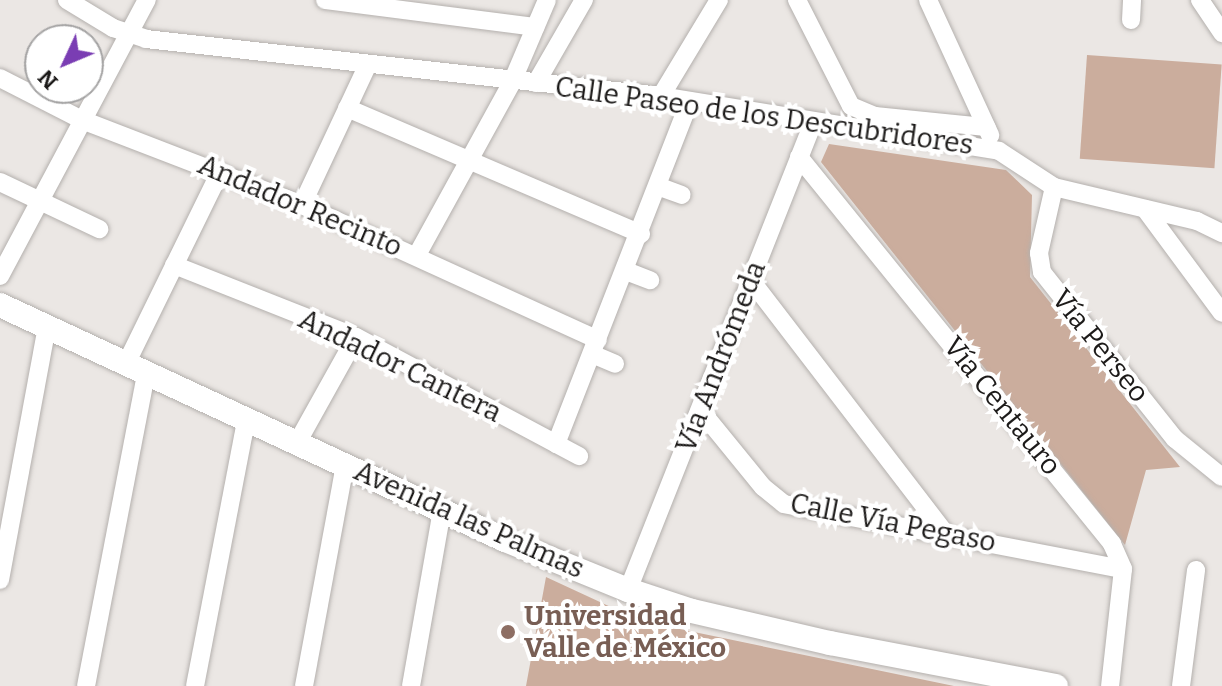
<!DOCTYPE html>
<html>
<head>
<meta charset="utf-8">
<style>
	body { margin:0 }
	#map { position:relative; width:1222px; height:686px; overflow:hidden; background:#ebe7e4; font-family:Bitter,serif }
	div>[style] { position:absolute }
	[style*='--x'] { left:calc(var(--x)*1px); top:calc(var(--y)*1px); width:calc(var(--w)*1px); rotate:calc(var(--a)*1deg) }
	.green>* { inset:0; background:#cbad9d; transform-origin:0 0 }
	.roads { filter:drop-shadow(0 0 2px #b4b0ad) drop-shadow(0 0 2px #b4b0ad) }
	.street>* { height:18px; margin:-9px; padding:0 9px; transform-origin:9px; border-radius:9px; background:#fff }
	.secondary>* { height:24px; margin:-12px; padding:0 12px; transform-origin:12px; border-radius:12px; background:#fff }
	.dots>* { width:22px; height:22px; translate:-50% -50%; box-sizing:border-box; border:4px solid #fff; border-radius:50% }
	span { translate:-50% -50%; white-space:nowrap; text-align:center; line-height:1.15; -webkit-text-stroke:8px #fff; paint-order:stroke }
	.street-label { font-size:28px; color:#1c1a19 }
	.education-label { font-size:28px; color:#785e54; font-weight:700 }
	.left { translate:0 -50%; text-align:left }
	.north { position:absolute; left:24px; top:24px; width:80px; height:80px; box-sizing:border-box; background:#fff; border:2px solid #a4a3a3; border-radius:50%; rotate:226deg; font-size:22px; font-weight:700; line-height:32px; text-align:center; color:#1c1a19 }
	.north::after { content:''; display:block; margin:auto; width:28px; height:36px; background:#7a3db3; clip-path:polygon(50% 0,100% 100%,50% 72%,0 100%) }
</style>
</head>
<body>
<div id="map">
	<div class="green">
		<i style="left:1087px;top:55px;width:135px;height:104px;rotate:4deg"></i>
		<i style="clip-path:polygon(829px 144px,1006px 170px,1032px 195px,1030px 277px,1180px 467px,1146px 470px,1125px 545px,821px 162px)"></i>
		<i style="clip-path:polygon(546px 577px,641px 621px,954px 686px,526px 686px)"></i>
	</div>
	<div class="roads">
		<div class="street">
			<i style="--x:67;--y:0;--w:54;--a:31.3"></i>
			<i style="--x:113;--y:28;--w:35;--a:18"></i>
			<i style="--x:146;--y:39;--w:518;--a:6.32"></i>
			<i style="--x:661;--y:96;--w:342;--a:9.2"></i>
			<i style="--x:999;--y:151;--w:66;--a:33.2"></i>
			<i style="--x:1054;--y:187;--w:147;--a:13.4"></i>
			<i style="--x:1197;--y:221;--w:28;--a:26"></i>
			<i style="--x:325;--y:0;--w:212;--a:7.3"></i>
			<i style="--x:797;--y:0;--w:119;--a:63"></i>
			<i style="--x:851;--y:106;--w:26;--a:23"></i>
			<i style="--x:875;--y:116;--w:112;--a:5.7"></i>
			<i style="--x:928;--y:0;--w:149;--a:65.3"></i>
			<i style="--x:1200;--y:0;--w:40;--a:56"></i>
			<i style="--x:1131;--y:20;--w:20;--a:-87"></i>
			<i style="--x:0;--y:78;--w:92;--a:27.1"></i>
			<i style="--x:82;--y:120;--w:236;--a:21.1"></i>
			<i style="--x:302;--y:205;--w:325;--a:24.5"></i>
			<i style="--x:536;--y:83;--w:96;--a:-60"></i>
			<i style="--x:661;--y:96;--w:112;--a:-58.9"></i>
			<i style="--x:347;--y:108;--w:320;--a:23.2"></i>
			<i style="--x:799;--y:157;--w:498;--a:51"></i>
			<i style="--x:1112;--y:544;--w:27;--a:66"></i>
			<i style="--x:1123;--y:569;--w:118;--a:96.3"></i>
			<i style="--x:0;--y:182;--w:110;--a:25.4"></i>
			<i style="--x:660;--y:187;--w:23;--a:20"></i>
			<i style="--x:1054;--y:187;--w:68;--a:102.8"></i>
			<i style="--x:1039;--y:253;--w:19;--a:81"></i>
			<i style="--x:1042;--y:272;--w:213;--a:51.5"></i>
			<i style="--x:1175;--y:439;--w:60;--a:39"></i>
			<i style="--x:302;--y:205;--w:153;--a:-64.9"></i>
			<i style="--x:1145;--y:209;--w:129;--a:53.5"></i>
			<i style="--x:417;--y:255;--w:197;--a:-61.2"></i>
			<i style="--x:512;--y:82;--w:89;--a:-66.9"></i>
			<i style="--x:174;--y:265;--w:196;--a:21.6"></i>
			<i style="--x:356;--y:337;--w:253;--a:28.1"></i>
			<i style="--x:626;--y:271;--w:26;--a:21"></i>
			<i style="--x:0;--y:276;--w:313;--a:-62"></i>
			<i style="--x:750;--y:279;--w:319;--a:52.5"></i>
			<i style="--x:592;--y:354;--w:25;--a:23"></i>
			<i style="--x:126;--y:364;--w:214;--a:-63.9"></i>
			<i style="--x:701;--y:411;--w:98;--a:50.8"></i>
			<i style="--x:763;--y:487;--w:27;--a:39"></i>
			<i style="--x:784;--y:504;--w:345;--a:10.9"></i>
			<i style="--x:297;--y:443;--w:121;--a:-60.9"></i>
			<i style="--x:556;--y:444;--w:368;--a:-68.7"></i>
			<i style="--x:0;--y:580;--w:257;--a:-79.5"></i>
			<i style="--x:628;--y:590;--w:502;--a:-68.39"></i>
			<i style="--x:86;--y:686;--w:319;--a:-79.1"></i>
			<i style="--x:195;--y:686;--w:271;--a:-79.1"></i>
			<i style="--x:304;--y:686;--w:225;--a:-79.5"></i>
			<i style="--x:411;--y:686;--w:179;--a:-80"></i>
			<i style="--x:1181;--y:686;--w:117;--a:-82.6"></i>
		</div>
		<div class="secondary">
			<i style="--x:0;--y:305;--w:557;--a:24.95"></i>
			<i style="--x:505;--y:540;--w:133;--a:22.1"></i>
			<i style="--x:628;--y:590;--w:67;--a:18.2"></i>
			<i style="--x:692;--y:611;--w:142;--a:13.1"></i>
			<i style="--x:830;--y:643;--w:230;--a:10.8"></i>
		</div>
	</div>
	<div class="dots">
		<i style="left:508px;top:632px;background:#8d6e63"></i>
	</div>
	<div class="street-label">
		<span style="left:764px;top:116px;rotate:8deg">Calle Paseo de los Descubridores</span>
		<span style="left:300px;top:206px;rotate:23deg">Andador Recinto</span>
		<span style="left:1100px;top:346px;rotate:51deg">Vía Perseo</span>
		<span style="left:721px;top:357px;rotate:-69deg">Vía Andrómeda</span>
		<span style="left:400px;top:366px;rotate:26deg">Andador Cantera</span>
		<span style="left:1002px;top:406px;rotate:51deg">Vía Centauro</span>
		<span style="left:469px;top:520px;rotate:24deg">Avenida las Palmas</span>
		<span style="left:893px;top:523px;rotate:11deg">Calle Vía Pegaso</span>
	</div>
	<div class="education-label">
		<span class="left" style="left:524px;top:632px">Universidad<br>Valle de México</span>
	</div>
	<div class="north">N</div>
</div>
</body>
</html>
